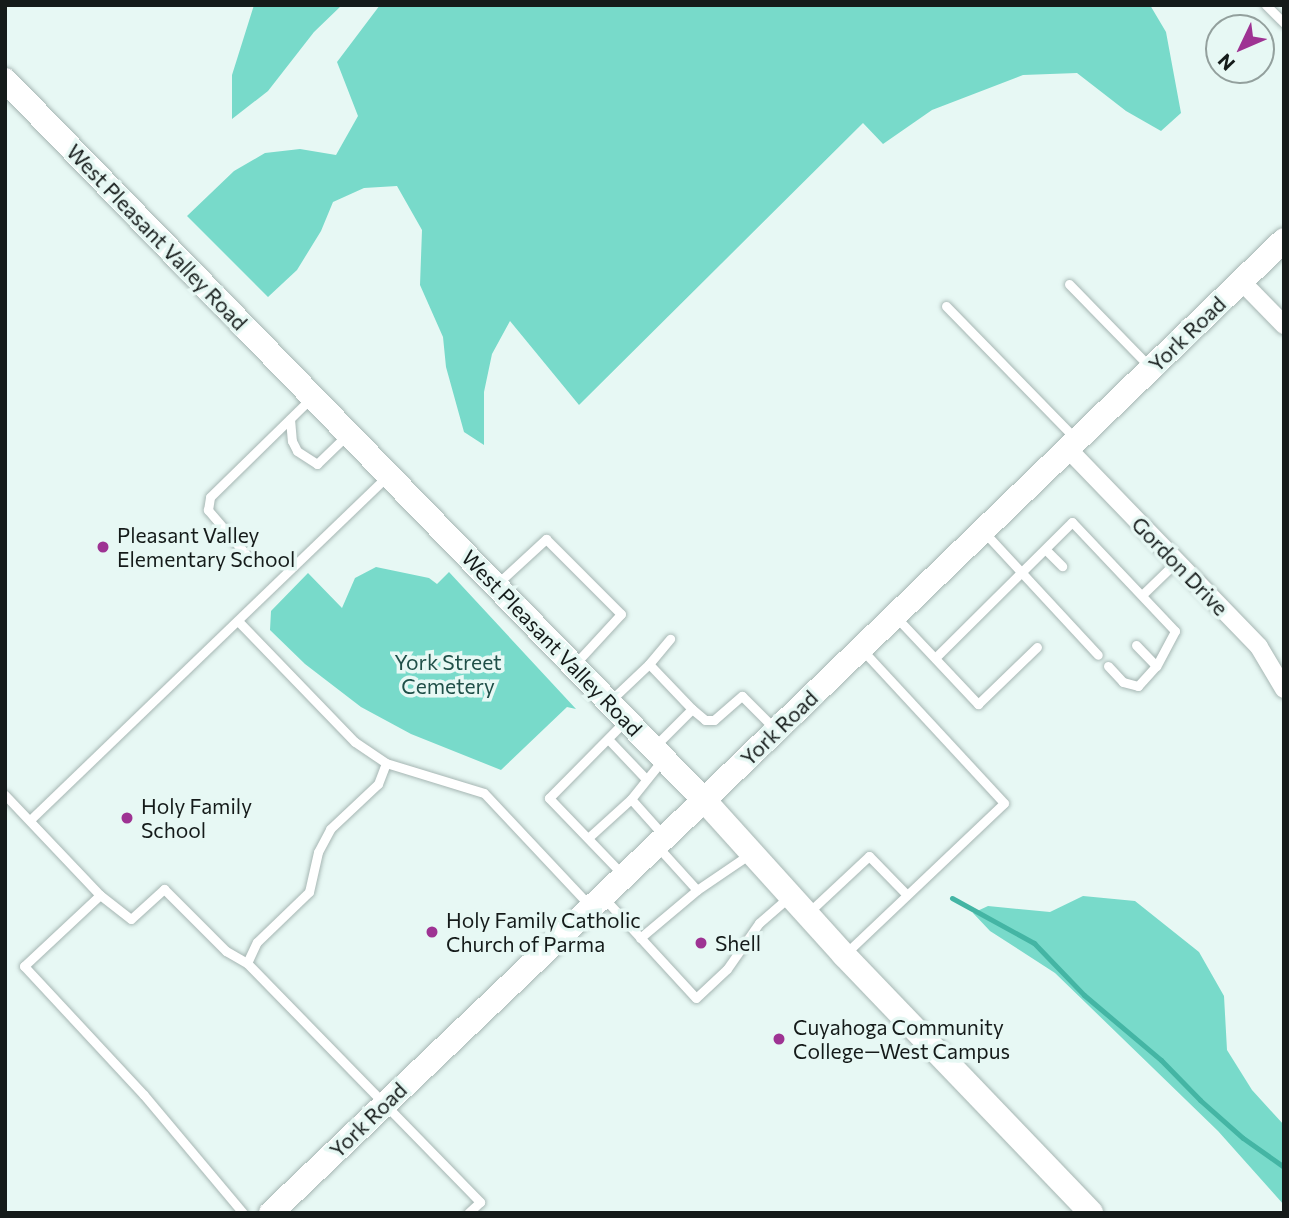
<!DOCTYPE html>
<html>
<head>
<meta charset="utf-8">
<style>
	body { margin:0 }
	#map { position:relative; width:1289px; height:1218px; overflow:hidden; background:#e7f8f4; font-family:Commissioner,sans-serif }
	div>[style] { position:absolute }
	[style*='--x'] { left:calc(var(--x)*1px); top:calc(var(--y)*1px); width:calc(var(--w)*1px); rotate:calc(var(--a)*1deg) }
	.green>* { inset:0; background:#78daca }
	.stream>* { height:5px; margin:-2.5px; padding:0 2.5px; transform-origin:2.5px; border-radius:2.5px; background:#44b5a4 }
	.roads { filter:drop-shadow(0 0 2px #a6b6b3) drop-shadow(0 0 2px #a6b6b3) }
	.lane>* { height:9px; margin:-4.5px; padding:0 4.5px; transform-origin:4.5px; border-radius:4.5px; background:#fff }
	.street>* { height:18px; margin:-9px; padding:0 9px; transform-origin:9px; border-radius:9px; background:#fff }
	.secondary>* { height:24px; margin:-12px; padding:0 12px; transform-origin:12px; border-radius:12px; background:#fff }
	.dots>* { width:19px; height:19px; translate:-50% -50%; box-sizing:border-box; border:4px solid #e7f8f4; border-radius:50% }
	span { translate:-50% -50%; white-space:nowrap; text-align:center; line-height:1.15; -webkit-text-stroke:7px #e7f8f4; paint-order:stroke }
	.street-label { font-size:21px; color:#151b1a }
	.poi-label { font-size:21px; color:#151b1a }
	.left { translate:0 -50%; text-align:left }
	.park-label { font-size:21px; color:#1f4f48 }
	.frame { position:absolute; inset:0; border:7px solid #151b1a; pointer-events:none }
	.north { position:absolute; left:1205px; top:14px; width:70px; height:70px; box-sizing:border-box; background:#e7f8f4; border:2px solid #93a09d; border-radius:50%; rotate:226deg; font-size:19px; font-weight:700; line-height:28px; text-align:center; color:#151b1a }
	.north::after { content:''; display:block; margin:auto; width:24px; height:32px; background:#9e3393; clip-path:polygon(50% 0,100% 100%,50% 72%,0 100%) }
</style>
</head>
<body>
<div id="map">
	<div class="green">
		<i style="clip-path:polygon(254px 5px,342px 5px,314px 32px,268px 91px,232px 119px,232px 75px)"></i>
		<i style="clip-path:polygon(380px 5px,1150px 5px,1166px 32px,1181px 113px,1161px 131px,1126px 111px,1077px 73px,1023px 75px,932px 110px,883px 144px,863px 123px,579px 405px,510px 321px,492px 354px,484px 392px,484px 445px,464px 432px,446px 367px,443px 337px,420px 285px,422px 230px,397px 186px,364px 188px,333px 202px,321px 231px,297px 270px,268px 297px,187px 216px,234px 171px,265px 153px,300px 149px,336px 155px,358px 116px,337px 62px)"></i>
		<i style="clip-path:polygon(376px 567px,429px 578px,437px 584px,449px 572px,576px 709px,567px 707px,501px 770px,411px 734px,361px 707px,305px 664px,270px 630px,271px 611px,308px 573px,342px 608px,355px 578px)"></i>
		<i style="clip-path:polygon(1083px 896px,1135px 901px,1199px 952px,1224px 996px,1227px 1050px,1252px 1090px,1284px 1125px,1284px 1205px,1218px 1131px,1055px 973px,990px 931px,973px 913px,988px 906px,1050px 912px)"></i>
	</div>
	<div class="stream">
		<i style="--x:952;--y:898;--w:94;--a:28.8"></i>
		<i style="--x:1034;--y:943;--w:72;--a:46.1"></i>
		<i style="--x:1084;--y:995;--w:101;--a:40.2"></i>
		<i style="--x:1161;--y:1060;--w:56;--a:45.7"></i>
		<i style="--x:1200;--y:1100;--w:57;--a:41.5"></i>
		<i style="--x:1243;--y:1138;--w:50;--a:35.3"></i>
	</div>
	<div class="roads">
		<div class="lane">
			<i style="--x:1266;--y:5;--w:25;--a:45"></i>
			<i style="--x:1069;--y:284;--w:116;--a:45.7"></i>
			<i style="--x:946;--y:306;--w:186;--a:45.7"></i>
			<i style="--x:290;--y:419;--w:22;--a:85"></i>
			<i style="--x:292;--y:441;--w:11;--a:63"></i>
			<i style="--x:297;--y:451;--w:24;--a:33"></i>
			<i style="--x:317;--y:464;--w:42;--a:-44"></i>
			<i style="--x:985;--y:533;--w:166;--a:47.2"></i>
			<i style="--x:1046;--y:550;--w:23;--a:45"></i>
			<i style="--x:250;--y:559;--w:65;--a:-130.6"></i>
			<i style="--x:208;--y:510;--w:13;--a:-81"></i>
			<i style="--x:210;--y:497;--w:141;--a:-44.4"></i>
			<i style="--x:497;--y:584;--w:67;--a:-42.6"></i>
			<i style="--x:546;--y:539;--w:106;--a:45"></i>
			<i style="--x:621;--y:614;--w:68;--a:132.6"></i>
			<i style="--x:1142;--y:595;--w:47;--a:-44.1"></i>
			<i style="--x:896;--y:617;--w:120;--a:46.7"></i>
			<i style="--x:978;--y:704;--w:82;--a:-44"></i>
			<i style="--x:238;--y:621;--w:168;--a:46"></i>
			<i style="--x:355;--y:742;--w:37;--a:34"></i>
			<i style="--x:386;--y:763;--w:102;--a:17"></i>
			<i style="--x:484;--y:793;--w:155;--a:46.8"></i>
			<i style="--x:1136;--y:645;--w:29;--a:46"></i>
			<i style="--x:935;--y:658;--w:193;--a:-44.8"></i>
			<i style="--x:1072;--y:522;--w:150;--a:46.6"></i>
			<i style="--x:1175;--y:631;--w:40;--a:118"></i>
			<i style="--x:1156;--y:666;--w:27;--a:132"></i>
			<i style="--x:1138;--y:686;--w:16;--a:-165"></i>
			<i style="--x:1123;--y:682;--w:22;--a:-133"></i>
			<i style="--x:649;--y:664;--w:33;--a:-50"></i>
			<i style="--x:611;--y:700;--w:52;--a:-43.5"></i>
			<i style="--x:649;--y:664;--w:62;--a:46.3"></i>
			<i style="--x:692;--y:709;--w:52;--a:135"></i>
			<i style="--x:692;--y:709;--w:17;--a:40"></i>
			<i style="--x:705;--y:720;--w:9;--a:0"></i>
			<i style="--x:714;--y:720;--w:37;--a:-41"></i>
			<i style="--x:742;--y:696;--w:47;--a:45"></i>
			<i style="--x:608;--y:739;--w:54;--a:46.5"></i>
			<i style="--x:5;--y:795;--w:138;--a:46.5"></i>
			<i style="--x:100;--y:895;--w:104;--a:136.9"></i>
			<i style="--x:24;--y:966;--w:176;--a:47.1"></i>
			<i style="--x:144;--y:1095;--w:154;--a:50"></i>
			<i style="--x:631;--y:799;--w:51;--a:-51.3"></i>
			<i style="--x:31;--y:819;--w:494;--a:-43.9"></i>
			<i style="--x:588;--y:838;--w:58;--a:-42.2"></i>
			<i style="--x:631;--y:799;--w:50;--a:48.3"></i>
			<i style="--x:658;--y:847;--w:58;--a:47.8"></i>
			<i style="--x:623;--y:875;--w:107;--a:-133.9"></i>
			<i style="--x:549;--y:798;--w:107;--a:-45.4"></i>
			<i style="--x:100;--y:895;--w:39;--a:38"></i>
			<i style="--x:131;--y:919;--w:45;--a:-42.3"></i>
			<i style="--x:164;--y:889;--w:88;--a:45"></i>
			<i style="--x:226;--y:951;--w:24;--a:30"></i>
			<i style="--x:247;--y:963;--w:334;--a:45.7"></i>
			<i style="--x:480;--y:1202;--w:16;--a:137"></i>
			<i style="--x:603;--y:897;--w:137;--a:47.4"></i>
			<i style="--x:696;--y:998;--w:42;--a:-43.1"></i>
			<i style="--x:727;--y:969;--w:56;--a:-55.2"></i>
			<i style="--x:759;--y:923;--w:40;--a:-41"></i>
			<i style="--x:809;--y:912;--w:82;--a:-43"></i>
			<i style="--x:869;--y:856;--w:54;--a:45.7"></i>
			<i style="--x:640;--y:938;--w:75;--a:-40.1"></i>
			<i style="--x:697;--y:890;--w:64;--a:-34.2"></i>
			<i style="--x:845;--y:954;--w:219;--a:-43.5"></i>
			<i style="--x:1004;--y:803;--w:207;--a:-132.8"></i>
			<i style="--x:247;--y:963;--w:23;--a:-65"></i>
			<i style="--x:257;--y:942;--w:72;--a:-43.9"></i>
			<i style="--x:309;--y:892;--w:41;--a:-77.3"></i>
			<i style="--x:318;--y:852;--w:26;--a:-62"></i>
			<i style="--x:330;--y:829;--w:66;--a:-43.2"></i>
			<i style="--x:378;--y:784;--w:22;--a:-69"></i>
		</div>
		<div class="street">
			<i style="--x:1241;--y:281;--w:62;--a:45.7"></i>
			<i style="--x:1068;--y:449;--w:275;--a:46"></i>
			<i style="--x:1259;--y:647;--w:49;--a:59.2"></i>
		</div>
		<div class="secondary">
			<i style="--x:5;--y:80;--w:1003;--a:45.85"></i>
			<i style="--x:704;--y:800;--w:209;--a:47.9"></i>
			<i style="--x:844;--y:955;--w:357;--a:46.2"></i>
			<i style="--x:271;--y:1213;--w:598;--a:-43.65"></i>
			<i style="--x:704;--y:800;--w:806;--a:-43.99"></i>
		</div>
	</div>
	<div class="dots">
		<i style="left:103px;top:547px;background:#9e3393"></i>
		<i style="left:127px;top:818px;background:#9e3393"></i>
		<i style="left:432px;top:932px;background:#9e3393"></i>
		<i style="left:701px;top:943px;background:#9e3393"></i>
		<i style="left:779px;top:1039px;background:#9e3393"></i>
	</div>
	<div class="street-label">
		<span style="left:157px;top:237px;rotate:46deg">West Pleasant Valley Road</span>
		<span style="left:1187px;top:334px;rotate:-44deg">York Road</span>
		<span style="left:1180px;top:566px;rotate:46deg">Gordon Drive</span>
		<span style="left:552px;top:643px;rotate:46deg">West Pleasant Valley Road</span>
		<span style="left:779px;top:728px;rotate:-44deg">York Road</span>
		<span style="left:368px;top:1120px;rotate:-44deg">York Road</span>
	</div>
	<div class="poi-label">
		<span class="left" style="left:117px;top:547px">Pleasant Valley<br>Elementary School</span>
		<span class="left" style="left:141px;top:818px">Holy Family<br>School</span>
		<span class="left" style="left:446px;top:932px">Holy Family Catholic<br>Church of Parma</span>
		<span class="left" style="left:715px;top:943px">Shell</span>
		<span class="left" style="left:793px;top:1039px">Cuyahoga Community<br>College—West Campus</span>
	</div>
	<div class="park-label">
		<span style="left:448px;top:674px">York Street<br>Cemetery</span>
	</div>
	<div class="frame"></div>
	<div class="north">N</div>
</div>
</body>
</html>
